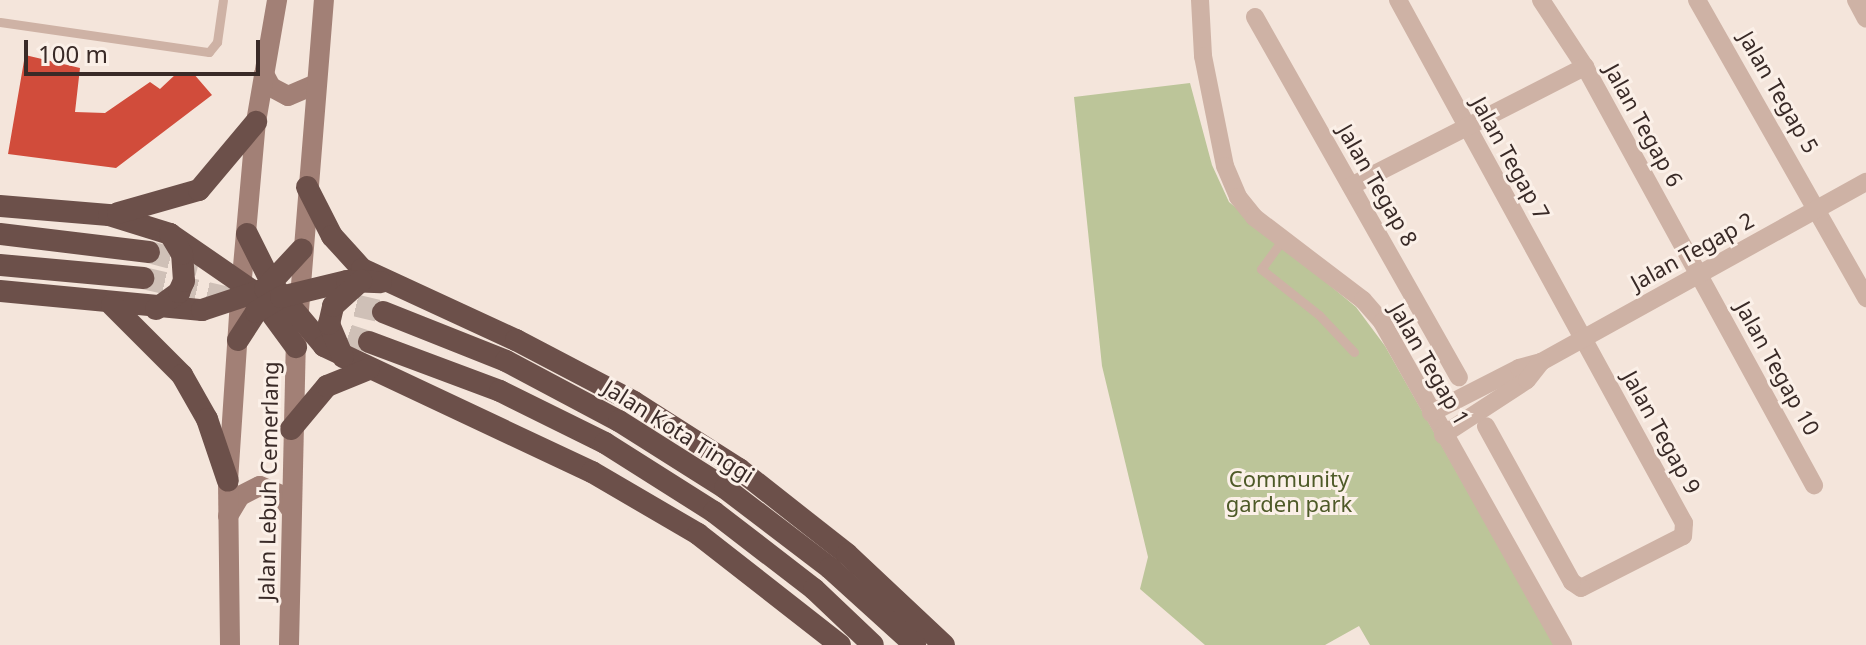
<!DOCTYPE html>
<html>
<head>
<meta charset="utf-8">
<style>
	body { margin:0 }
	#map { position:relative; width:1866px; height:645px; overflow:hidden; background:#f4e5db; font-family:"Noto Sans",sans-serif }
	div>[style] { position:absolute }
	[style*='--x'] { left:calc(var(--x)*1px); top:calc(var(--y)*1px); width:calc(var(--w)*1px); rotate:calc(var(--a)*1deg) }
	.green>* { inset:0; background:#bcc599 }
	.building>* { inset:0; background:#d14c3b }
	.trunk-tunnel>* { height:22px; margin-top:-11px; transform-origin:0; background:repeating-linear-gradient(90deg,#cfc0b7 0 22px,transparent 0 33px) }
	.service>* { height:9px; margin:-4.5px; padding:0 4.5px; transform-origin:4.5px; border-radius:4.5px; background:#ceb2a5 }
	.minor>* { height:18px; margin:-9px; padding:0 9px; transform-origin:9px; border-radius:9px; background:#ceb2a5 }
	.secondary>* { height:20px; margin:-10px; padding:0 10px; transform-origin:10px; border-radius:10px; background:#a28076 }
	.trunk>* { height:22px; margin:-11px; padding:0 11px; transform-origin:11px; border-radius:11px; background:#6c504a }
	span { translate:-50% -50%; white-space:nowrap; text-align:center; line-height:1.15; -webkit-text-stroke:6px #fbf0e8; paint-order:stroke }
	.street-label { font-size:22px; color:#392a27 }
	.park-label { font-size:22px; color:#4e5a28 }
	.scale { position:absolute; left:24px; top:40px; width:236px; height:36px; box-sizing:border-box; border:4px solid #392a27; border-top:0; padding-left:10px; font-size:24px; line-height:28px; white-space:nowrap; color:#392a27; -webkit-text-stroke:6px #fbf0e8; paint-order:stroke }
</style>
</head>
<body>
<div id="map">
	<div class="green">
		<i style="clip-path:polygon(1190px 83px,1212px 165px,1229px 202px,1356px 307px,1385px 346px,1555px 645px,1370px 645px,1359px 626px,1325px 645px,1205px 645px,1140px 589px,1148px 557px,1102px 366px,1074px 97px)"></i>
	</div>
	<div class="building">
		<i style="clip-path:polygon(25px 55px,80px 68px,75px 112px,105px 113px,150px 82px,160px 89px,177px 73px,193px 73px,212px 95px,116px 168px,8px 154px)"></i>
	</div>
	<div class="trunk-tunnel">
		<i style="--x:149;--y:252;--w:51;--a:14.9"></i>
		<i style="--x:143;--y:278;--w:102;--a:13.1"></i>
		<i style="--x:324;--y:298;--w:61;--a:13.3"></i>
		<i style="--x:317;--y:325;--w:55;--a:18.1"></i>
	</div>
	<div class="service">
		<i style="--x:0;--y:22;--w:211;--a:8.2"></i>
		<i style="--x:209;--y:52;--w:13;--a:-51"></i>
		<i style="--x:217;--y:42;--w:42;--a:-81.9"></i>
		<i style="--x:1283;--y:239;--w:37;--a:126"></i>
		<i style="--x:1261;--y:269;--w:74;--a:38.4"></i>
		<i style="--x:1319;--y:315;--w:51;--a:46.6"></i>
	</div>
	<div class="minor">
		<i style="--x:1200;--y:0;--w:56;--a:86.9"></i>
		<i style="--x:1203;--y:56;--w:112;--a:78.7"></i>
		<i style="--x:1225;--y:166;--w:34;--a:67"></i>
		<i style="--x:1238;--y:197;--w:26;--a:51"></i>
		<i style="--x:1254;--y:217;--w:137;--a:37.3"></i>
		<i style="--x:1363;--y:300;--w:29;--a:49"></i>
		<i style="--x:1382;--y:322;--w:370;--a:60.7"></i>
		<i style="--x:1398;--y:0;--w:596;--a:61.33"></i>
		<i style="--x:1684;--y:523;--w:13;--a:94"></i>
		<i style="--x:1683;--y:536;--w:114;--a:153"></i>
		<i style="--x:1581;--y:588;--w:11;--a:-146"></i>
		<i style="--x:1572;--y:582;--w:178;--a:-118.9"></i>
		<i style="--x:1541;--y:0;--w:80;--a:56.7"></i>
		<i style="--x:1585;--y:67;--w:477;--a:61.3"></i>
		<i style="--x:1697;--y:0;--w:343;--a:60.4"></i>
		<i style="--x:1856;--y:0;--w:21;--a:62"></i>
		<i style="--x:1255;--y:17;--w:414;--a:60.5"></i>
		<i style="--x:1351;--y:186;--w:263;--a:-27"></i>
		<i style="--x:1431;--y:413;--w:99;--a:-27.1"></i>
		<i style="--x:1519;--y:368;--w:23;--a:-15"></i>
		<i style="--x:1541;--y:362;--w:372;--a:-29"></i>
		<i style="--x:1443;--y:435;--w:100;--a:-33.2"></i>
		<i style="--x:1527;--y:380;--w:23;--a:-52"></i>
	</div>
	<div class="secondary">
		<i style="--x:264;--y:74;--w:15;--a:62"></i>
		<i style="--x:271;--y:87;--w:19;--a:28"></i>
		<i style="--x:288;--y:96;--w:28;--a:-23"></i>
		<i style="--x:228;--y:516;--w:23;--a:-59"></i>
		<i style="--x:240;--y:496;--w:22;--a:-27"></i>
		<i style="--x:260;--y:486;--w:23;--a:23"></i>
		<i style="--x:281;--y:495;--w:18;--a:56"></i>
		<i style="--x:230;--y:645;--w:164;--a:-90.7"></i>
		<i style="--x:228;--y:481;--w:181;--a:-86.2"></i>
		<i style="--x:240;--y:300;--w:179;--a:-84.9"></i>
		<i style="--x:256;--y:122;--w:124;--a:-80.2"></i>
		<i style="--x:289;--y:645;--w:298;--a:-88.7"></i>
		<i style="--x:296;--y:347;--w:348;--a:-85.4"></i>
	</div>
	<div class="trunk">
		<i style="--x:307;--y:187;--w:55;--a:63"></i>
		<i style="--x:332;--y:236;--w:45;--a:47.7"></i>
		<i style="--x:362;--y:269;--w:170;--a:24.8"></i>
		<i style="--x:516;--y:340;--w:133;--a:27.7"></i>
		<i style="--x:634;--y:402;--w:125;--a:32.5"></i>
		<i style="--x:739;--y:469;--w:137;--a:38.2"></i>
		<i style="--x:847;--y:554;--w:133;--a:43.2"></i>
		<i style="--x:0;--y:206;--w:109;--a:4.7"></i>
		<i style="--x:109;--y:215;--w:64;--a:17.3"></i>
		<i style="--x:170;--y:234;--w:106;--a:34.6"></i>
		<i style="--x:257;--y:294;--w:66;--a:53.7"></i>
		<i style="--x:118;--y:213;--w:84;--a:-15.9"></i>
		<i style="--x:199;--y:190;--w:89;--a:-50"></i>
		<i style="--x:0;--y:234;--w:150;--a:6.9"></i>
		<i style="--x:247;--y:234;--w:56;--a:63.4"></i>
		<i style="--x:272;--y:284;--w:81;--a:50"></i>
		<i style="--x:324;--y:346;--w:296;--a:25.2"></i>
		<i style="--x:592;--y:472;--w:123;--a:30.3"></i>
		<i style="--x:698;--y:534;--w:180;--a:38"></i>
		<i style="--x:0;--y:265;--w:144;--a:5.2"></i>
		<i style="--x:0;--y:291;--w:203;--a:5.4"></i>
		<i style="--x:202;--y:310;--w:66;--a:-18.4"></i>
		<i style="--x:265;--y:289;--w:54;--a:-47.2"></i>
		<i style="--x:112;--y:305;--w:99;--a:45"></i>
		<i style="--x:182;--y:375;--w:51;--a:60.4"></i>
		<i style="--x:207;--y:419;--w:65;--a:71.3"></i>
		<i style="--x:156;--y:309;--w:29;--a:-36"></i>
		<i style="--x:179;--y:292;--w:12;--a:-66"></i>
		<i style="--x:184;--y:281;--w:27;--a:-94"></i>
		<i style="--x:182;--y:254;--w:23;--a:-121"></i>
		<i style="--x:383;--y:312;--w:132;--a:21.7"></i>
		<i style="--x:506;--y:361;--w:128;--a:28"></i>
		<i style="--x:619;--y:421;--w:125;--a:32.3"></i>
		<i style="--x:725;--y:488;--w:132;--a:37.3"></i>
		<i style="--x:830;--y:568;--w:115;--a:42.2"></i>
		<i style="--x:238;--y:340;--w:33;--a:-57"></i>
		<i style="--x:256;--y:312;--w:29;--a:-31"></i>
		<i style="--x:281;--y:297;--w:68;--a:-13.6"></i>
		<i style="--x:347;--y:281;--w:34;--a:2"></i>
		<i style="--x:369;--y:342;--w:140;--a:20.5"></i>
		<i style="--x:500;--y:391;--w:117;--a:26.3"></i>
		<i style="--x:605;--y:443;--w:129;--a:32.3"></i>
		<i style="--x:714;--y:512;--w:126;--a:37.6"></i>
		<i style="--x:814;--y:589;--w:81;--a:43.5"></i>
		<i style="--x:343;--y:357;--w:36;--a:-113"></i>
		<i style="--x:329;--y:324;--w:18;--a:-77"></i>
		<i style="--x:333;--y:306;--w:38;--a:-42"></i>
		<i style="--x:291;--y:429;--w:56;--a:-50.1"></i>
		<i style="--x:327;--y:386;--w:45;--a:-22"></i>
	</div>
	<div class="street-label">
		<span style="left:1779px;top:92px;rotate:60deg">Jalan Tegap 5</span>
		<span style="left:1644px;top:125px;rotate:61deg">Jalan Tegap 6</span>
		<span style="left:1511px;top:158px;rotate:61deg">Jalan Tegap 7</span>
		<span style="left:1378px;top:185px;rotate:60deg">Jalan Tegap 8</span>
		<span style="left:1692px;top:251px;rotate:-29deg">Jalan Tegap 2</span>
		<span style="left:1430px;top:364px;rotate:60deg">Jalan Tegap 1</span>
		<span style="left:1778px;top:368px;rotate:61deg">Jalan Tegap 10</span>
		<span style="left:679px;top:431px;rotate:32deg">Jalan Kota Tinggi</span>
		<span style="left:1662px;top:432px;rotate:61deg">Jalan Tegap 9</span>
		<span style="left:268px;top:481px;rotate:-89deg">Jalan Lebuh Cemerlang</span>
	</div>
	<div class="park-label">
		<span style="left:1289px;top:491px">Community<br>garden park</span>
	</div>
	<div class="scale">100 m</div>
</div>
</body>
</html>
